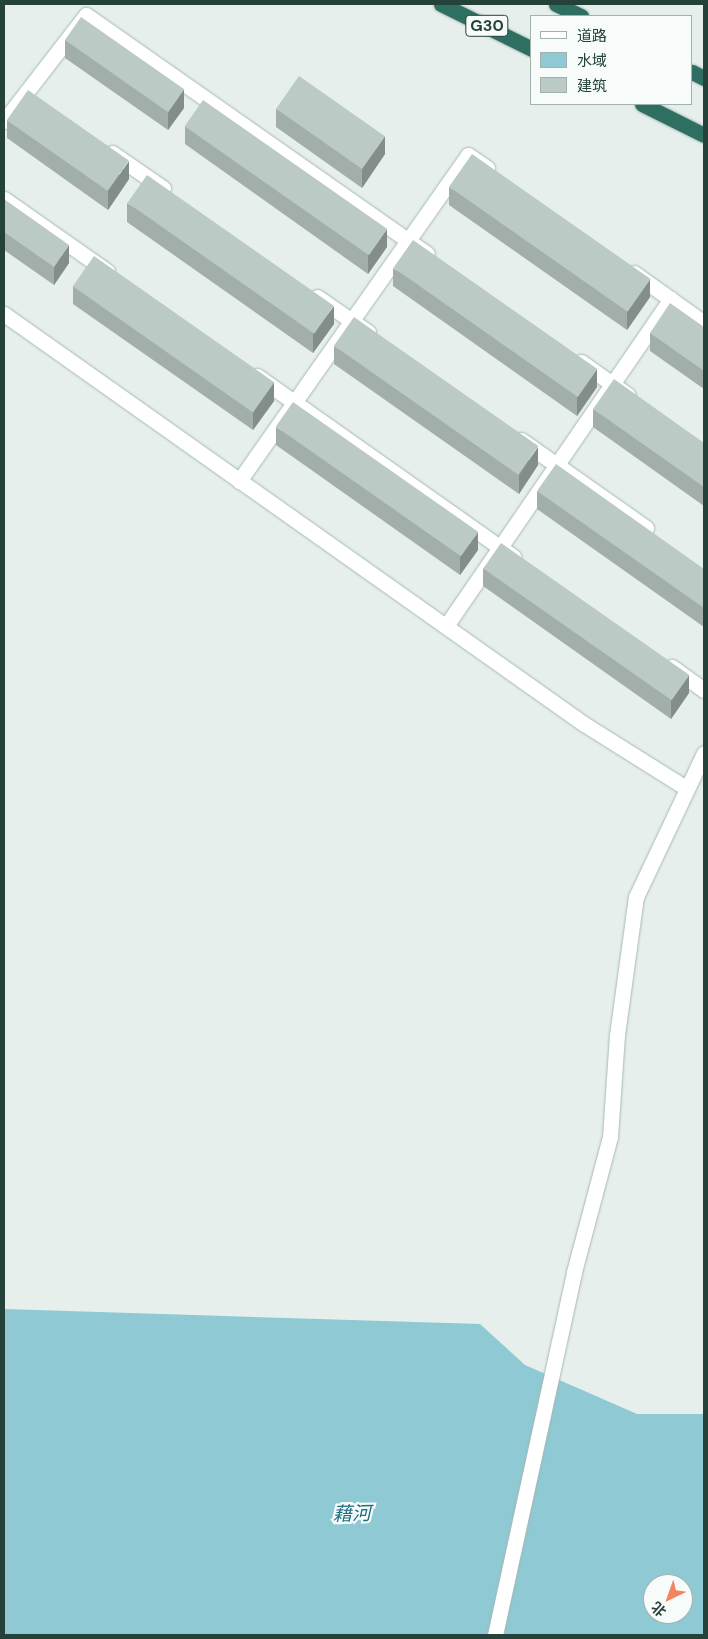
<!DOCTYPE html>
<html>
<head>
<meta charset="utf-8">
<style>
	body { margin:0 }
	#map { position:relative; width:708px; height:1639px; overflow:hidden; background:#e6efeb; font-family:"DM Sans","Noto Sans SC",sans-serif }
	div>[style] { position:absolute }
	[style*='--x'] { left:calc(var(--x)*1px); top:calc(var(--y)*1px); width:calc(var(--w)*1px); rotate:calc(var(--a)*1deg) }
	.water>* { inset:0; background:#8ec9d4 }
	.roads { filter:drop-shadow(0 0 1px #a8b8b2) drop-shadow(0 0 1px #a8b8b2) }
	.minor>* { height:15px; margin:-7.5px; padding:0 7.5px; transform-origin:7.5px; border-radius:7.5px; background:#fff }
	.highway>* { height:15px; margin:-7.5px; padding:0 7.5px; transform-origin:7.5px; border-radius:7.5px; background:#2f6f62 }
	.wall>* { inset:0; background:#a1aea9 }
	.shaded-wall>* { inset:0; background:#838d89 }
	.building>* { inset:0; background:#bbcac4; transform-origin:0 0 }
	span { translate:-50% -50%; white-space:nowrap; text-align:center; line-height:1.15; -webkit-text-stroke:4.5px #f7fbf9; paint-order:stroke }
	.shield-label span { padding:1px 4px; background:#f7fbf9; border:1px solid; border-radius:4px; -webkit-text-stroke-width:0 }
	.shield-label { font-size:16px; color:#24423a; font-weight:700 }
	.water-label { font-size:19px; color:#1c6f80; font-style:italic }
	.frame { position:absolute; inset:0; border:5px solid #24423a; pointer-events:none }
	.legend { position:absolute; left:530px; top:15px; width:162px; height:90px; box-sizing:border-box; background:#f7fbf9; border:1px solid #a3b1ad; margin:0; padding:6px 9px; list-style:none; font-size:15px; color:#24423a }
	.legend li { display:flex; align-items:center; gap:10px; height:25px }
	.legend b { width:25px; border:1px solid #a3b1ad }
	.north { position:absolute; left:643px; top:1574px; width:50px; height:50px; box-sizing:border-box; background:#f7fbf9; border:1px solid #a3b1ad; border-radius:50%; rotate:222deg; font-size:14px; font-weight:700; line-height:20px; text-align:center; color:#24423a }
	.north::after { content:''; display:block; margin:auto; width:18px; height:22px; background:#f4845f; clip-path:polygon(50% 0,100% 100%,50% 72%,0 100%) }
</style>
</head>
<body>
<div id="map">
	<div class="water">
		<i style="clip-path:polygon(evenodd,4px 1309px,480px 1324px,525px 1365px,637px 1414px,704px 1414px,704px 1635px,4px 1635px,4px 1309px,653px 1584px,683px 1584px,683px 1614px,653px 1614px,653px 1584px)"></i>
	</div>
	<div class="roads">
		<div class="minor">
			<i style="--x:4;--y:121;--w:134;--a:-52.3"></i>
			<i style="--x:86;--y:15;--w:416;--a:35"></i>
			<i style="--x:112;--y:153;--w:62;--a:34.5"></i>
			<i style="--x:4;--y:199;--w:126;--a:35"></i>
			<i style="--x:634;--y:273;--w:86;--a:35.5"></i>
			<i style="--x:317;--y:297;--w:62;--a:34.5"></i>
			<i style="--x:4;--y:314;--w:710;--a:35.26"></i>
			<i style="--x:584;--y:724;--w:120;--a:32.1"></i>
			<i style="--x:581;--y:362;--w:57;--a:35.1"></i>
			<i style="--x:257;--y:376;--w:314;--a:35.2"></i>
			<i style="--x:521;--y:440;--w:153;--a:35.1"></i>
			<i style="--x:239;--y:481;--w:398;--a:-54.9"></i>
			<i style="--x:468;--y:155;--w:23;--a:34"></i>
			<i style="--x:446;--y:626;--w:397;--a:-55.5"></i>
			<i style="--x:672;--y:667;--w:39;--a:36"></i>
			<i style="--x:495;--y:1635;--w:371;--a:-77.7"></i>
			<i style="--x:574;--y:1272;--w:140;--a:-75.1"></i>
			<i style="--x:610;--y:1137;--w:102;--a:-86.1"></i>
			<i style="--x:617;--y:1035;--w:139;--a:-82.2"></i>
			<i style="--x:636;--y:897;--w:159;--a:-64.7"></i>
		</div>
		<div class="highway">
			<i style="--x:441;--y:4;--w:102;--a:26.3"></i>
			<i style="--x:556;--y:4;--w:28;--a:26"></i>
			<i style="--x:692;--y:72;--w:13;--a:27"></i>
			<i style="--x:642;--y:104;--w:69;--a:26.6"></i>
		</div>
	</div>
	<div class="wall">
		<i style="clip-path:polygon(65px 40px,184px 108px,168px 130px,65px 58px)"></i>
		<i style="clip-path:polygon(276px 109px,385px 154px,362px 188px,276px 127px)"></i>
		<i style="clip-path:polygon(7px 120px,129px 179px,108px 210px,7px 138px)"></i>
		<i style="clip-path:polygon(185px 126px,387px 247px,368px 274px,185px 144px)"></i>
		<i style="clip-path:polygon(449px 187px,650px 297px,627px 330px,449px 205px)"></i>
		<i style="clip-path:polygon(4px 199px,69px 263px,54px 285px,4px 250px)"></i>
		<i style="clip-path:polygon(127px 203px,334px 324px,313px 353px,127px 222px)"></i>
		<i style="clip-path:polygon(393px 268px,597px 387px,577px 416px,393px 286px)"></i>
		<i style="clip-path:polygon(73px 286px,274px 401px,253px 430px,73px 304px)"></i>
		<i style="clip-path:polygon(704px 327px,704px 389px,650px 351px,650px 333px)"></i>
		<i style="clip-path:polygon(334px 346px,538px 465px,519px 494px,334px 364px)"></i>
		<i style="clip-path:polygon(593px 409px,704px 443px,704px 506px,593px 427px)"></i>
		<i style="clip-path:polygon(276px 427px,478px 550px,460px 575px,276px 445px)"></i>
		<i style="clip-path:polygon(537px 491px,704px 569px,704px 627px,537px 509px)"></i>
		<i style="clip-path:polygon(483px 568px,689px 693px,671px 719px,483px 586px)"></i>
	</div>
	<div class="shaded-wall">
		<i style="clip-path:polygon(184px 89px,184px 108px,168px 130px,168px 112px)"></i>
		<i style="clip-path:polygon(385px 136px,385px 154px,362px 188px,362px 169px)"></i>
		<i style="clip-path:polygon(129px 161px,129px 179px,108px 210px,108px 191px)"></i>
		<i style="clip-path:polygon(387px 229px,387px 247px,368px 274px,368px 255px)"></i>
		<i style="clip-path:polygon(69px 245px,69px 263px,54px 285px,54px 267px)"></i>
		<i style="clip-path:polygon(650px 279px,650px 297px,627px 330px,627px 311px)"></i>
		<i style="clip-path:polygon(334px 306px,334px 324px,313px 353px,313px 334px)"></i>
		<i style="clip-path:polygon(597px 369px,597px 387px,577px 416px,577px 397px)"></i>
		<i style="clip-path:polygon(274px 382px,274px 401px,253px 430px,253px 412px)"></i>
		<i style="clip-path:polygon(538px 447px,538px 465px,519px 494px,519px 475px)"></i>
		<i style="clip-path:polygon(478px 532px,478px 550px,460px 575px,460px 557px)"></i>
		<i style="clip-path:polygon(689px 675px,689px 693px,671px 719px,671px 700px)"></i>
	</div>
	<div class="building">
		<i style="left:81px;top:17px;width:126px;height:28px;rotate:35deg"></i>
		<i style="left:299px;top:76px;width:105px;height:40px;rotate:35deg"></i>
		<i style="left:28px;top:90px;width:123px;height:37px;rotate:35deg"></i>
		<i style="left:203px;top:100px;width:225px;height:32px;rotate:35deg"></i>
		<i style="left:472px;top:154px;width:218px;height:40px;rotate:35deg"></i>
		<i style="left:147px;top:175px;width:228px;height:34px;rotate:35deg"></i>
		<i style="clip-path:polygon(4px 199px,69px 245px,54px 267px,4px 232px)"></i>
		<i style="left:413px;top:240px;width:225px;height:34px;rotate:35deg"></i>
		<i style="left:94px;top:256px;width:220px;height:37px;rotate:35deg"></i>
		<i style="clip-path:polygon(670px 303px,704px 327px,704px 371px,650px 333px)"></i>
		<i style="left:354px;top:317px;width:225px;height:35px;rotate:35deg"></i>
		<i style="clip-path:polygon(614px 379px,704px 443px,704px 487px,593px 409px)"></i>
		<i style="left:293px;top:402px;width:226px;height:30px;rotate:35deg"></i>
		<i style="clip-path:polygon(556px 464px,704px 569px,704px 608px,537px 491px)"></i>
		<i style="left:501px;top:543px;width:230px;height:31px;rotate:35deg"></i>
	</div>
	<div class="shield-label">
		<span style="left:487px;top:26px">G30</span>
	</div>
	<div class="water-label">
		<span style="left:352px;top:1514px;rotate:-1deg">藉河</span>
	</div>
	<div class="frame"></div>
	<ul class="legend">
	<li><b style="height:6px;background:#fff"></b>道路</li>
	<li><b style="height:14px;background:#8ec9d4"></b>水域</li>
	<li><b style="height:14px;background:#bbcac4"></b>建筑</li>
	</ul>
	<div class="north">北</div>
</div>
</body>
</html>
